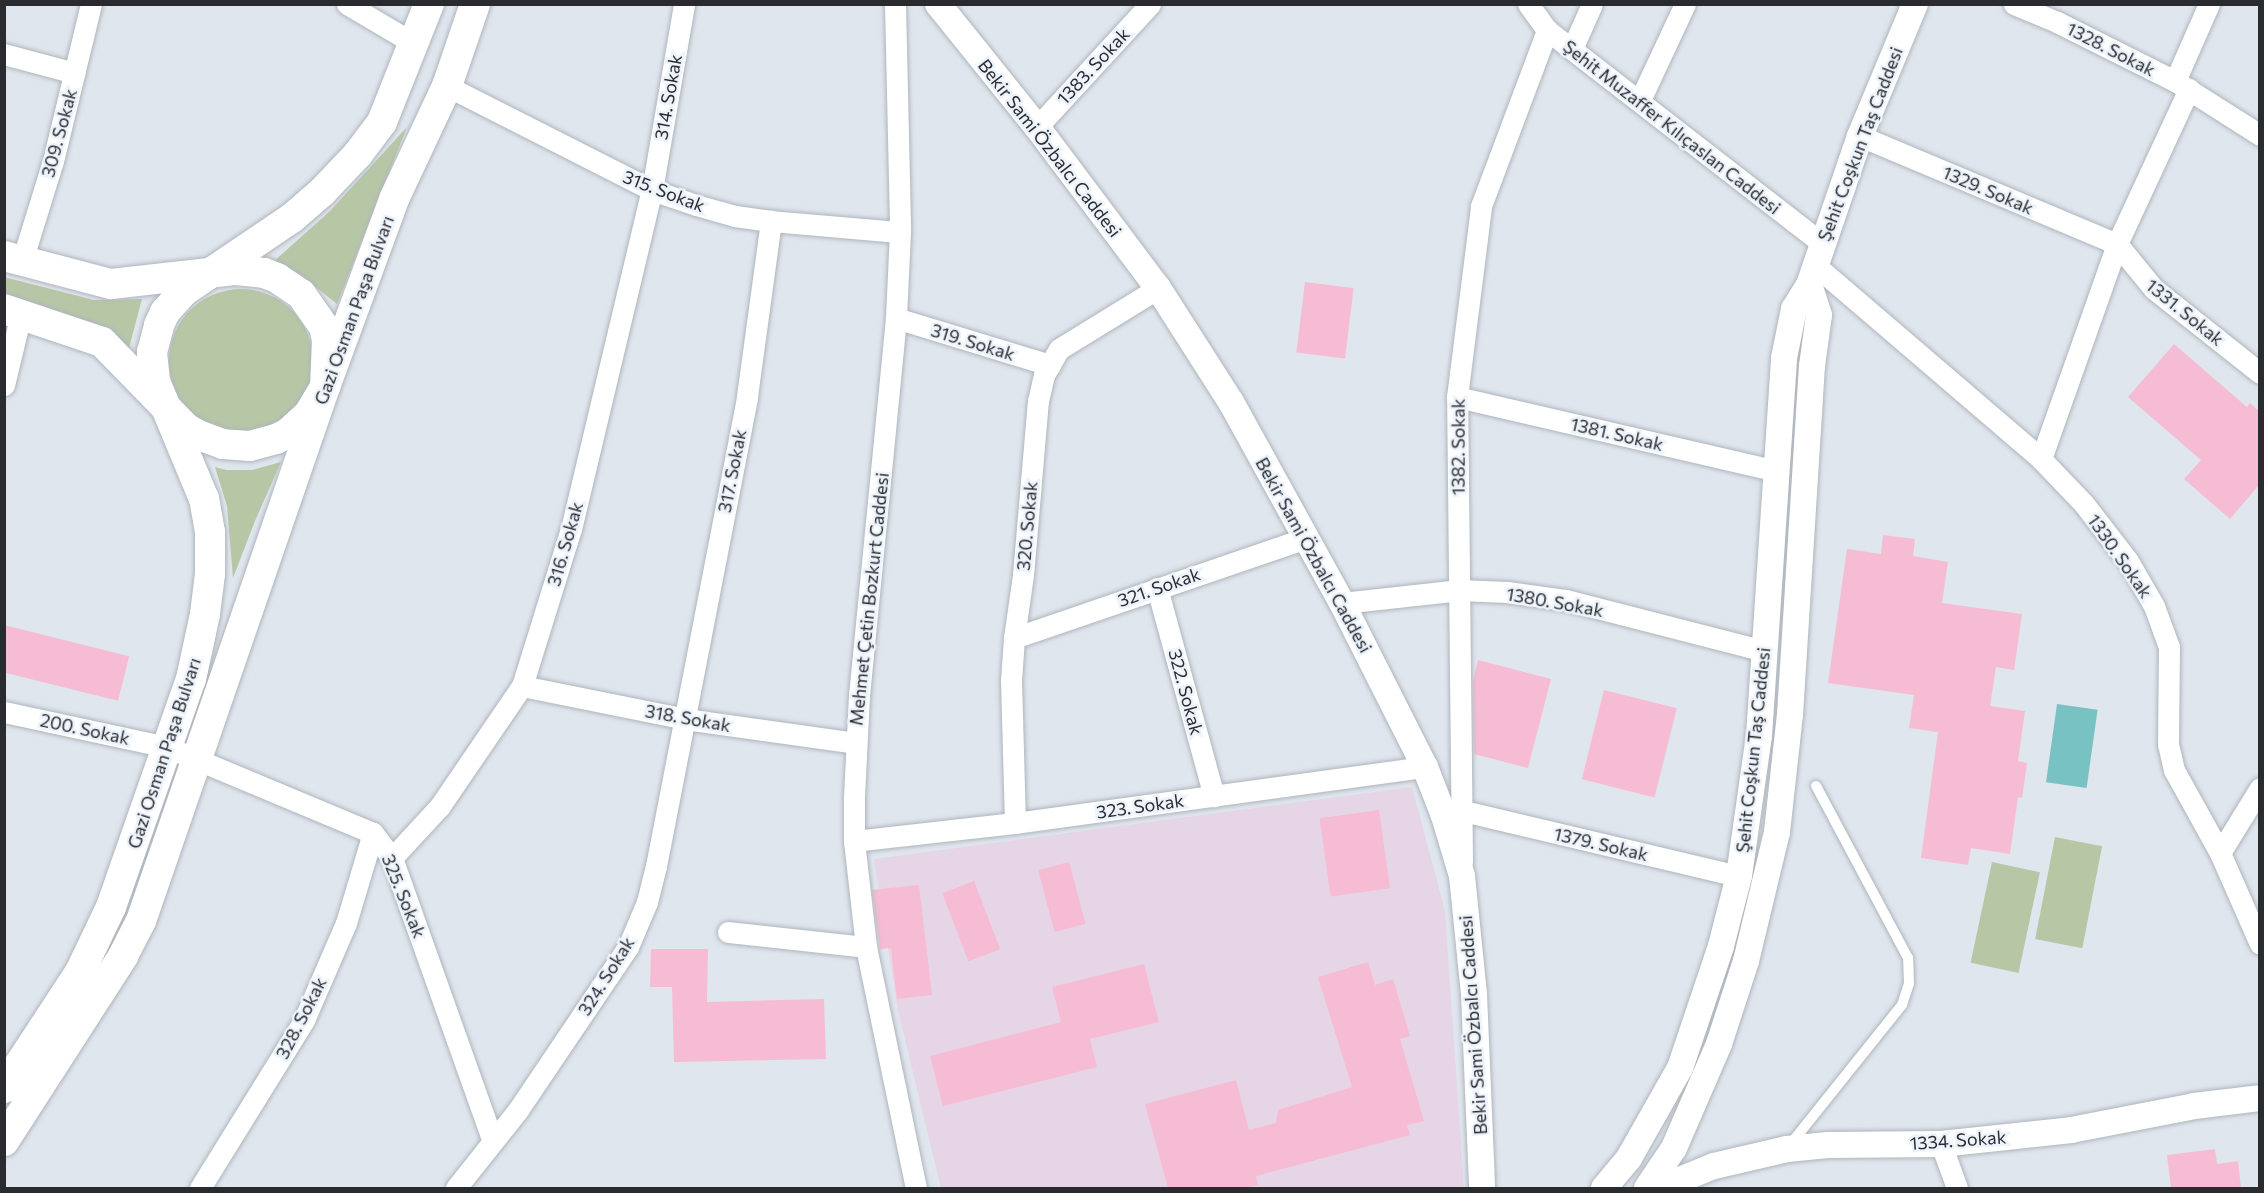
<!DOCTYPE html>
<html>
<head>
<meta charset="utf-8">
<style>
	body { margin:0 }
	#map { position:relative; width:2264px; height:1193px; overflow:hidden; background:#e0e6ee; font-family:Commissioner,sans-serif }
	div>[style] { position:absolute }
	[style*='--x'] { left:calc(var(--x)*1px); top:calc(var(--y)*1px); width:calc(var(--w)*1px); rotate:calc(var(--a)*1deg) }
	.education>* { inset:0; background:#e6d5e7 }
	.green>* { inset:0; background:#b7c7a6; transform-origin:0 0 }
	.round { border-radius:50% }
	.water>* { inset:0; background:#79c2c4; transform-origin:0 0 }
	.building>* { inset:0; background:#f6bcd4; transform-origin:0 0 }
	.roads { filter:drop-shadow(0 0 2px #afb5bc) drop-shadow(0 0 2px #afb5bc) }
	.service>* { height:10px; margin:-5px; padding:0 5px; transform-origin:5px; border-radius:5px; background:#fff }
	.minor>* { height:21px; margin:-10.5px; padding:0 10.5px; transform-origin:10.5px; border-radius:10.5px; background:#fff }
	.tertiary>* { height:26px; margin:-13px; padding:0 13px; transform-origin:13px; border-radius:13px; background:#fff }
	.secondary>* { height:30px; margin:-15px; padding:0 15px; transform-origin:15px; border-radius:15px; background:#fff }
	span { translate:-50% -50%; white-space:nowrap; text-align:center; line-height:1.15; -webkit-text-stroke:5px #edf3fb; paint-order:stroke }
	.street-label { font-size:18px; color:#292b2e }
	.frame { position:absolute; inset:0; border:6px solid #292b2e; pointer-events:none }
</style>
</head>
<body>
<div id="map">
	<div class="education">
		<i style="clip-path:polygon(1412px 787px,1445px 911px,1464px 1188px,941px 1188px,898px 1011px,874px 859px)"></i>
	</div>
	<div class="green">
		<i style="clip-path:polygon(407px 127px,337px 304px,313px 285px,272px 263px,330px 211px)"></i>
		<i style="clip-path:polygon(4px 277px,94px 300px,142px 299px,129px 348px,5px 298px)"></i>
		<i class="round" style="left:169px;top:289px;width:144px;height:144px"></i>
		<i style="clip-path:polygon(281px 462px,255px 521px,233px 578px,227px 506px,215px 467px,226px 470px,252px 470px)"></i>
		<i style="left:2055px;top:837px;width:48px;height:104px;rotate:11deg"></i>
		<i style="left:1992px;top:862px;width:49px;height:103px;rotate:12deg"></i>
	</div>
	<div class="water">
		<i style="left:2057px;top:704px;width:41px;height:79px;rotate:8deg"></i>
	</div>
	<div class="building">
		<i style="left:1305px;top:282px;width:49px;height:71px;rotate:7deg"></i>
		<i style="clip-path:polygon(2174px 344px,2247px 407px,2250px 403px,2259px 411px,2259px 485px,2230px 519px,2184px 479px,2201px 460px,2128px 397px)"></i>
		<i style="clip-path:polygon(1883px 535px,1915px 539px,1913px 556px,1948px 562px,1942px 603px,2022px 614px,2014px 670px,1996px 667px,1990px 706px,2025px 711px,2018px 761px,2027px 763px,2022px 798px,2018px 797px,2010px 854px,1971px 848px,1968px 865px,1921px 858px,1938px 732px,1909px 728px,1914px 695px,1828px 683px,1847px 549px,1881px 554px)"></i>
		<i style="left:4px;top:625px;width:129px;height:46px;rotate:14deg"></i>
		<i style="clip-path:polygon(1478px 660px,1551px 679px,1528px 768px,1474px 754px,1473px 681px)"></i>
		<i style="left:1604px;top:690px;width:75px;height:92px;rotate:14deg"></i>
		<i style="left:1379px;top:810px;width:79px;height:60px;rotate:82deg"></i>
		<i style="left:1069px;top:862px;width:64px;height:32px;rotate:75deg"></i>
		<i style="left:974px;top:881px;width:73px;height:34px;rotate:69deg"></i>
		<i style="clip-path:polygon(919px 885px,932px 995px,897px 999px,891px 948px,880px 949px,872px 890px)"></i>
		<i style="clip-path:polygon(651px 949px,708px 949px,707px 1002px,824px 999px,826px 1059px,674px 1062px,672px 987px,650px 987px)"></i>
		<i style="clip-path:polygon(1368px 962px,1375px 985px,1393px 979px,1410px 1036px,1400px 1039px,1424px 1121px,1407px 1125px,1410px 1135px,1256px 1176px,1258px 1185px,1244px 1188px,1168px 1188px,1145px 1104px,1236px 1080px,1249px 1130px,1276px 1123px,1278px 1110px,1352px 1087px,1318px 977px)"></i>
		<i style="clip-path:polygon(1144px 964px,1159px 1022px,1090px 1039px,1097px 1067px,943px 1106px,930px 1056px,1061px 1022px,1052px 987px)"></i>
		<i style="clip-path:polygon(2215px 1149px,2217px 1164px,2238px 1161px,2241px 1188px,2171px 1188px,2167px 1155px)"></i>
	</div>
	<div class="roads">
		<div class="service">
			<i style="--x:1789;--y:1146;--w:181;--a:-51.3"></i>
			<i style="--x:1902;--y:1005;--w:23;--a:-72"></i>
			<i style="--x:1909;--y:983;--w:25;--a:-92"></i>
			<i style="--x:1908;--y:958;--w:195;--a:-118.1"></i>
		</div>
		<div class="minor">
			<i style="--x:347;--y:4;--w:79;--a:30.5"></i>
			<i style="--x:895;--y:4;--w:228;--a:88.7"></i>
			<i style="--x:900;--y:232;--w:86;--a:92.7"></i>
			<i style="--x:896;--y:318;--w:379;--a:95.6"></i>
			<i style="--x:859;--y:695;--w:103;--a:92.8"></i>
			<i style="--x:854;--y:798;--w:43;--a:90"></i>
			<i style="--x:854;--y:841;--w:107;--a:83.5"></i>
			<i style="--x:866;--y:947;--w:246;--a:78.3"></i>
			<i style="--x:1528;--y:4;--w:32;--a:54"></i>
			<i style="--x:1547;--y:30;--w:348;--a:37.8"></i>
			<i style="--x:2014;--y:4;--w:47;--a:22.7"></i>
			<i style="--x:2057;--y:22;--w:132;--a:26.6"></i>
			<i style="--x:2175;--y:81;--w:101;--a:32.4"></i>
			<i style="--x:1572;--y:49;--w:49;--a:-66"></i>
			<i style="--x:4;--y:54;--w:73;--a:15"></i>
			<i style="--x:2175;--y:81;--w:84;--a:-66.2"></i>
			<i style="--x:447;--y:86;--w:230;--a:26.9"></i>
			<i style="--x:652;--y:190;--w:46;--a:18.8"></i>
			<i style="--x:696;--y:205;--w:41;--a:15.8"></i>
			<i style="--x:735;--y:216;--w:36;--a:8"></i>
			<i style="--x:771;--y:221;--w:129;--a:4.9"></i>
			<i style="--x:1640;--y:100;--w:106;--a:-64.9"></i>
			<i style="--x:1037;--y:127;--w:167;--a:-47.4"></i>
			<i style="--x:1860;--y:136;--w:279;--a:22.8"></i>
			<i style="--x:2117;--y:244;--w:58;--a:50.6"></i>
			<i style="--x:2154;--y:289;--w:135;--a:38.4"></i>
			<i style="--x:22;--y:261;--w:105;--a:-72.8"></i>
			<i style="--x:53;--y:161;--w:162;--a:-76.4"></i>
			<i style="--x:1815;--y:265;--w:298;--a:40.6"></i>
			<i style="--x:2041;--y:459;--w:62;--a:46.3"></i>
			<i style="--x:2084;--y:504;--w:72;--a:52.3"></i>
			<i style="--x:2128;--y:561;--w:52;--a:60"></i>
			<i style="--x:2154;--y:606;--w:44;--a:69.9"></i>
			<i style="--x:2169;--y:647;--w:97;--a:90.6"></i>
			<i style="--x:2168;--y:744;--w:27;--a:77"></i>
			<i style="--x:2174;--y:770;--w:95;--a:61"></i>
			<i style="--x:2220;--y:853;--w:99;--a:66.3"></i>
			<i style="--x:896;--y:318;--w:161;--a:17"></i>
			<i style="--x:4;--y:385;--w:73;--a:-76.5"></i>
			<i style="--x:1457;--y:397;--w:328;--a:13"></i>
			<i style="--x:2041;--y:459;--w:228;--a:-70.5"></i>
			<i style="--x:2117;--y:244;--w:171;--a:-65.1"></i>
			<i style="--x:1157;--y:588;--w:216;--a:74.7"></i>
			<i style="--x:1342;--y:603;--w:119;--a:-6.3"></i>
			<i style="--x:1460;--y:590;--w:47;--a:2.4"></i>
			<i style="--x:1507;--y:592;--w:60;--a:7.7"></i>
			<i style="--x:1566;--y:600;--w:204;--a:14.4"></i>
			<i style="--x:1014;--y:638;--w:309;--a:-18.9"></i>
			<i style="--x:522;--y:686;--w:166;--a:11.4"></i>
			<i style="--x:685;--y:719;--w:172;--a:8"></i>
			<i style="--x:4;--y:712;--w:167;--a:12.1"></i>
			<i style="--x:167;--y:747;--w:223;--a:22.7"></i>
			<i style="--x:373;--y:833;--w:31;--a:53"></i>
			<i style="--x:392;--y:858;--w:300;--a:70.4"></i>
			<i style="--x:1463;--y:811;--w:284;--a:13.3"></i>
			<i style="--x:1015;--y:823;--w:142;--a:-91.6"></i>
			<i style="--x:1011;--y:681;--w:43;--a:-86"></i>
			<i style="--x:1014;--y:638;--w:64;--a:-81.9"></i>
			<i style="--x:1023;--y:575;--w:175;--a:-85.1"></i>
			<i style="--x:1038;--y:401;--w:27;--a:-77"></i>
			<i style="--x:1044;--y:375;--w:30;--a:-60"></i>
			<i style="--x:1059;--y:349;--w:116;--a:-31.6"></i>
			<i style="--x:854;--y:841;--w:162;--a:-6.4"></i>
			<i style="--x:1015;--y:823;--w:414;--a:-7.8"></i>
			<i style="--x:2220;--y:853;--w:76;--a:-58.4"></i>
			<i style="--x:392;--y:858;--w:71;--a:-47.3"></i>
			<i style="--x:440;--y:806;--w:145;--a:-55.7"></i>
			<i style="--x:522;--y:686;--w:164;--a:-72.7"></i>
			<i style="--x:571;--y:529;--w:349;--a:-76.6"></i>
			<i style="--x:652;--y:190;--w:189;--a:-80.2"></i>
			<i style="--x:1462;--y:862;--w:465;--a:-90.6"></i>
			<i style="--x:1457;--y:397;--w:193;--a:-82.8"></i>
			<i style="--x:1481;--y:206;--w:188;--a:-69.4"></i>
			<i style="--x:728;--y:932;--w:139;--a:6.2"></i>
			<i style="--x:1941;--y:1144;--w:47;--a:70"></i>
			<i style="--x:200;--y:1188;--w:198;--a:-58.2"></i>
			<i style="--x:304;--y:1020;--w:106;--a:-66.6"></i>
			<i style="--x:346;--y:923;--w:94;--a:-73.3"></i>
			<i style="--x:456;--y:1188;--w:100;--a:-51.5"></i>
			<i style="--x:518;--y:1110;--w:197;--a:-56"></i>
			<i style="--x:628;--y:947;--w:49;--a:-67.1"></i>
			<i style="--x:647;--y:902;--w:37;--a:-76"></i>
			<i style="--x:656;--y:866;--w:479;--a:-79"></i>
			<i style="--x:747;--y:396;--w:177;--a:-82.2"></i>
		</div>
		<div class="tertiary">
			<i style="--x:938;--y:4;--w:158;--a:51.2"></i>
			<i style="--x:1037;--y:127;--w:201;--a:53.1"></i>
			<i style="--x:1158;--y:288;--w:135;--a:57.4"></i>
			<i style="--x:1231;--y:402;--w:230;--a:61.1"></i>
			<i style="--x:1342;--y:603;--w:184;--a:63.2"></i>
			<i style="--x:1425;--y:767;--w:53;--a:68.8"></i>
			<i style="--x:1444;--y:816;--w:63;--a:73.3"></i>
			<i style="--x:1462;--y:876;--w:119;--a:84.2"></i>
			<i style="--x:1474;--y:994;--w:194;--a:87.6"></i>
			<i style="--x:1604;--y:1188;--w:39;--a:-50"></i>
			<i style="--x:1629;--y:1158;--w:103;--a:-60.5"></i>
			<i style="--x:1680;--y:1068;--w:129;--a:-71.4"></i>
			<i style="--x:1721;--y:946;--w:72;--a:-75.6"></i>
			<i style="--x:1739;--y:876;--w:141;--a:-81.9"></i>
			<i style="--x:1759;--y:736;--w:379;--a:-86.2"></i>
			<i style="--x:1784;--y:358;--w:50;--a:-78.5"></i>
			<i style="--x:1794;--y:309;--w:28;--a:-58"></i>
			<i style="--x:1809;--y:285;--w:157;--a:-71.1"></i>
			<i style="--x:1860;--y:136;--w:143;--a:-67.4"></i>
			<i style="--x:1647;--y:1188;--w:48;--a:-56"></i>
			<i style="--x:1674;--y:1148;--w:113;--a:-66.6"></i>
			<i style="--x:1719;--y:1044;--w:87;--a:-72"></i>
			<i style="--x:1746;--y:961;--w:133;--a:-76.5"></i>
			<i style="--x:1777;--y:832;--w:118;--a:-83.7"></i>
			<i style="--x:1790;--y:715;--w:350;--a:-86.4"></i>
			<i style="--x:1812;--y:366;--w:51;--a:-82.2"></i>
			<i style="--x:1819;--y:315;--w:32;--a:-108"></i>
			<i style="--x:1660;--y:1188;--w:58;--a:-22.2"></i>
			<i style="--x:1714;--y:1166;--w:75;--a:-13.1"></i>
			<i style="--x:1787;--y:1149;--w:41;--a:-5.6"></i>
			<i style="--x:1828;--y:1145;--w:113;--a:-0.5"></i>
			<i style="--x:1941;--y:1144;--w:131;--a:-6.1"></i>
			<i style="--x:2071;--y:1130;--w:125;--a:-11"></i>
			<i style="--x:2194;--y:1106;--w:66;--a:-6.9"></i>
		</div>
		<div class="secondary">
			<i style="--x:4;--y:256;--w:111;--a:14.7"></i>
			<i style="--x:111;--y:284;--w:126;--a:-6.4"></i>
			<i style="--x:236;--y:270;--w:28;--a:6"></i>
			<i style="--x:264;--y:273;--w:14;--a:21"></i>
			<i style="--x:277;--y:278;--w:29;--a:34"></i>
			<i style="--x:301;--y:294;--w:40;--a:55.1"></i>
			<i style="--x:324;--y:327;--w:13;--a:77"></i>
			<i style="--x:327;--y:340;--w:47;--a:92.4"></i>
			<i style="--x:325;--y:387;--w:33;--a:121"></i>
			<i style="--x:308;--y:415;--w:27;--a:138"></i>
			<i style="--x:288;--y:433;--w:13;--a:153"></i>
			<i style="--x:276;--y:439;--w:27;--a:165"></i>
			<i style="--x:250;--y:446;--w:27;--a:-176"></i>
			<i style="--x:223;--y:444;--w:27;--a:-160"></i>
			<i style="--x:198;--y:435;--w:14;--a:-150"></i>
			<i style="--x:186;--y:428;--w:120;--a:-134.3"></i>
			<i style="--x:102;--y:342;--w:103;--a:-161.4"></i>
			<i style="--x:4;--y:1088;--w:139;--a:-56.8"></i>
			<i style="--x:80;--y:972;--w:72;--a:-64.5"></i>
			<i style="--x:111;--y:907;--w:242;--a:-70.7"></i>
			<i style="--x:191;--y:679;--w:66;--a:-77.8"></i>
			<i style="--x:205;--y:614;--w:40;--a:-82.9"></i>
			<i style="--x:210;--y:574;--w:42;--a:-90"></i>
			<i style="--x:210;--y:532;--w:34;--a:-100"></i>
			<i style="--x:204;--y:499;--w:128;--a:-112.6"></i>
			<i style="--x:155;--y:381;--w:29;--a:-96"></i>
			<i style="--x:152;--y:352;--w:28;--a:-75"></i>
			<i style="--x:159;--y:325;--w:14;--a:-65"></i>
			<i style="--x:165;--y:312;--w:28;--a:-48"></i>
			<i style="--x:184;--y:291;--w:130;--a:-34.1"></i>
			<i style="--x:292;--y:218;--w:40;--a:-41"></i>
			<i style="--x:322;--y:192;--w:52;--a:-46.5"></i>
			<i style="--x:358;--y:154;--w:40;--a:-53"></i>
			<i style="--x:382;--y:122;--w:127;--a:-68.3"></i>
			<i style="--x:4;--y:1141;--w:220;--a:-57.2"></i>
			<i style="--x:123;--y:956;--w:39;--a:-63"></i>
			<i style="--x:141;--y:921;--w:565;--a:-70.99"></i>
			<i style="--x:325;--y:387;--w:202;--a:-69.8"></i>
			<i style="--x:395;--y:197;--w:123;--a:-64.9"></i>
			<i style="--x:447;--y:86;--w:87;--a:-71.1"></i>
		</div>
	</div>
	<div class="street-label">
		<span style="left:2111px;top:49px;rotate:27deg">1328. Sokak</span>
		<span style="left:1093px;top:66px;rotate:-47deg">1383. Sokak</span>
		<span style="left:668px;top:97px;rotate:-80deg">314. Sokak</span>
		<span style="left:1672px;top:127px;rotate:38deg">Şehit Muzaffer Kılıçaslan Caddesi</span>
		<span style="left:59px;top:133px;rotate:-75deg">309. Sokak</span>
		<span style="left:1860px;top:144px;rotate:-69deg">Şehit Coşkun Taş Caddesi</span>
		<span style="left:1050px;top:148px;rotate:52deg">Bekir Sami Özbalcı Caddesi</span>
		<span style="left:1988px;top:190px;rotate:23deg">1329. Sokak</span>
		<span style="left:664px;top:191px;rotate:21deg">315. Sokak</span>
		<span style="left:354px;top:310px;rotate:-70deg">Gazi Osman Paşa Bulvarı</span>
		<span style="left:2185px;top:312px;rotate:39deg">1331. Sokak</span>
		<span style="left:973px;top:342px;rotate:17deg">319. Sokak</span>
		<span style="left:1617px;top:434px;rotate:13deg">1381. Sokak</span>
		<span style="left:1458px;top:447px;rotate:-90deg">1382. Sokak</span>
		<span style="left:732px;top:471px;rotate:-79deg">317. Sokak</span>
		<span style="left:1027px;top:526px;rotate:-85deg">320. Sokak</span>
		<span style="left:565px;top:544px;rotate:-74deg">316. Sokak</span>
		<span style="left:1314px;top:555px;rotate:61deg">Bekir Sami Özbalcı Caddesi</span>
		<span style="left:2120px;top:556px;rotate:55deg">1330. Sokak</span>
		<span style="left:1159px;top:587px;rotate:-19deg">321. Sokak</span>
		<span style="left:869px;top:599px;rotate:-84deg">Mehmet Çetin Bozkurt Caddesi</span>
		<span style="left:1555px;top:602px;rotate:10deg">1380. Sokak</span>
		<span style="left:1186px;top:692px;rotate:75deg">322. Sokak</span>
		<span style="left:688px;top:718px;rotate:10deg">318. Sokak</span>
		<span style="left:85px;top:729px;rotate:12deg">200. Sokak</span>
		<span style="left:1753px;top:750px;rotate:-84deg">Şehit Coşkun Taş Caddesi</span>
		<span style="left:164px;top:753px;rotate:-72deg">Gazi Osman Paşa Bulvarı</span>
		<span style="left:1140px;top:806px;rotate:-8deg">323. Sokak</span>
		<span style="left:1601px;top:844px;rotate:13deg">1379. Sokak</span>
		<span style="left:404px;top:896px;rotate:68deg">325. Sokak</span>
		<span style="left:606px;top:976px;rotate:-58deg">324. Sokak</span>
		<span style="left:301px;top:1018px;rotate:-63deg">328. Sokak</span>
		<span style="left:1473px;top:1025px;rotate:-94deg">Bekir Sami Özbalcı Caddesi</span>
		<span style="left:1958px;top:1140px;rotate:-4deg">1334. Sokak</span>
	</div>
	<div class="frame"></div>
</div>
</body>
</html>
